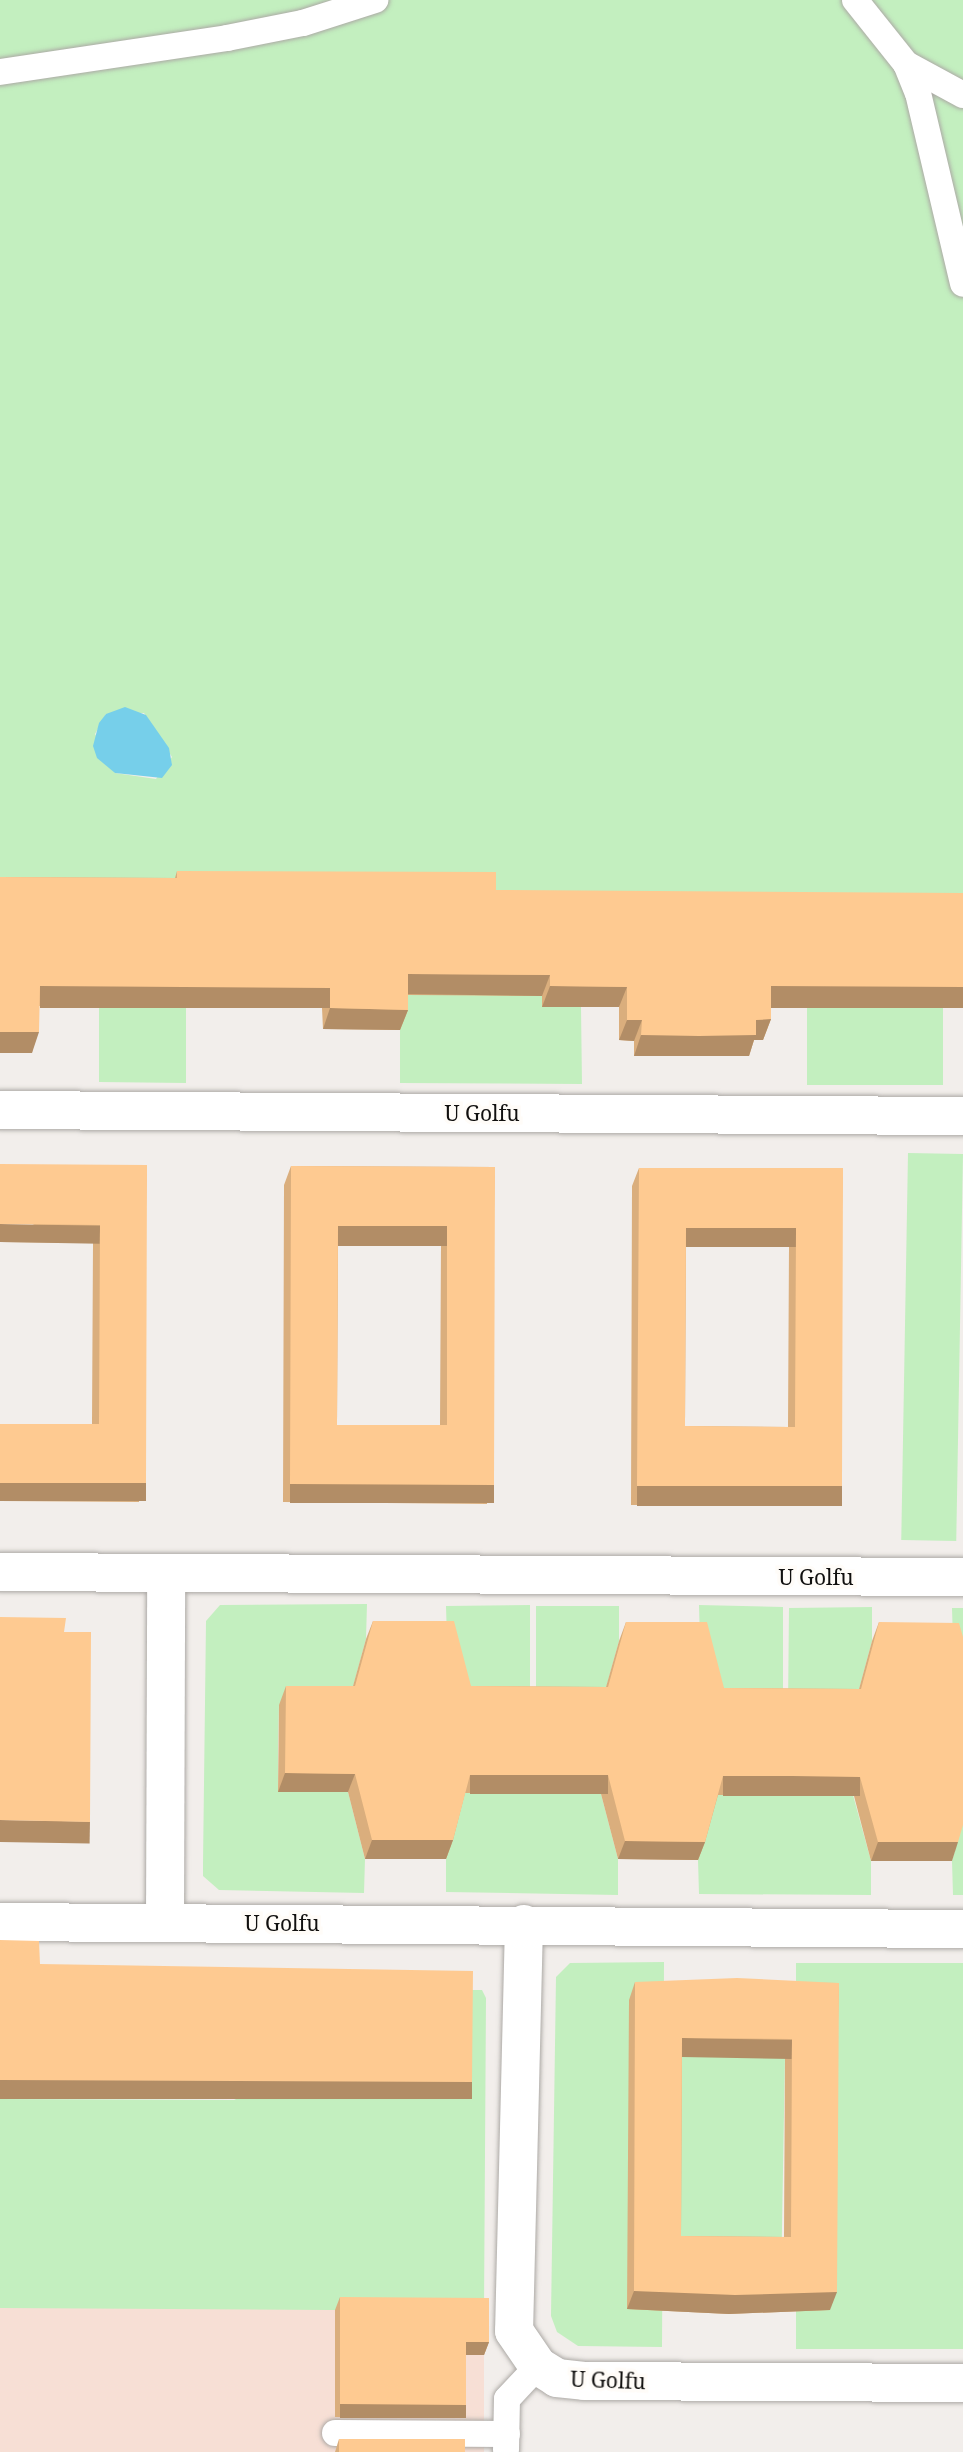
<!DOCTYPE html>
<html>
<head>
<meta charset="utf-8">
<style>
	body { margin:0 }
	#map { position:relative; width:963px; height:2452px; overflow:hidden; background:#f2eeeb; font-family:"Noto Serif",serif }
	div>[style] { position:absolute }
	[style*='--x'] { left:calc(var(--x)*1px); top:calc(var(--y)*1px); width:calc(var(--w)*1px); rotate:calc(var(--a)*1deg) }
	.industrial>* { inset:0; background:#f7dfd5; transform-origin:0 0 }
	.green>* { inset:0; background:#c3efbf; transform-origin:0 0 }
	.water>* { inset:0; background:#76cfea }
	.roads { filter:drop-shadow(0 0 2px #aca9a5) drop-shadow(0 0 2px #aca9a5) }
	.service>* { height:26px; margin:-13px; padding:0 13px; transform-origin:13px; border-radius:13px; background:#fff }
	.minor>* { height:38px; margin:-19px; padding:0 19px; transform-origin:19px; border-radius:19px; background:#fff }
	.wall>* { inset:0; background:#daae7d }
	.shaded-wall>* { inset:0; background:#b28d66; transform-origin:0 0 }
	.building>* { inset:0; background:#feca91; transform-origin:0 0 }
	span { translate:-50% -50%; white-space:nowrap; text-align:center; line-height:1.15; -webkit-text-stroke:7px #fffcf8; paint-order:stroke }
	.street-label { font-size:21px; color:#11100f }
</style>
</head>
<body>
<div id="map">
	<div class="industrial">
		<i style="left:0;top:2308px;width:484px;height:144px"></i>
	</div>
	<div class="green">
		<i style="clip-path:polygon(evenodd,0 0,963px 0,963px 913px,943px 1007px,943px 1085px,807px 1085px,807px 1007px,840px 1007px,840px 972px,581px 1007px,582px 1084px,400px 1083px,400px 994px,489px 893px,169px 1007px,186px 1007px,186px 1083px,99px 1082px,99px 1007px,127px 1007px,127px 963px,0 897px,0 0,144px 713px,172px 757px,156px 779px,115px 773px,95px 734px,106px 714px,144px 713px)"></i>
		<i style="left:908px;top:1153px;width:55px;height:387px;rotate:1deg"></i>
		<i style="clip-path:polygon(367px 1604px,366px 1639px,348px 1705px,279px 1705px,278px 1748px,278px 1792px,348px 1792px,365px 1859px,364px 1893px,219px 1890px,203px 1876px,203px 1864px,206px 1621px,220px 1605px)"></i>
		<i style="clip-path:polygon(530px 1605px,530px 1706px,464px 1706px,447px 1639px,446px 1606px)"></i>
		<i style="clip-path:polygon(699px 1605px,783px 1607px,783px 1707px,717px 1706px,700px 1641px)"></i>
		<i style="clip-path:polygon(536px 1606px,619px 1606px,619px 1641px,601px 1706px,536px 1706px)"></i>
		<i style="clip-path:polygon(872px 1607px,872px 1641px,854px 1708px,788px 1707px,789px 1608px)"></i>
		<i style="clip-path:polygon(952px 1608px,963px 1608px,963px 1681px,953px 1642px)"></i>
		<i style="clip-path:polygon(464px 1793px,601px 1794px,618px 1859px,618px 1895px,446px 1892px,446px 1859px)"></i>
		<i style="clip-path:polygon(717px 1794px,853px 1795px,871px 1861px,871px 1895px,699px 1894px,698px 1860px)"></i>
		<i style="clip-path:polygon(963px 1819px,963px 1895px,953px 1895px,952px 1861px)"></i>
		<i style="clip-path:polygon(664px 1962px,662px 2347px,578px 2346px,557px 2332px,551px 2316px,556px 1977px,570px 1963px)"></i>
		<i style="left:796px;top:1963px;width:167px;height:386px"></i>
		<i style="clip-path:polygon(466px 1990px,482px 1990px,486px 1998px,484px 2311px,0 2308px,0 2099px,234px 2100px)"></i>
		<i style="left:675px;top:2055px;width:110px;height:199px;rotate:1deg"></i>
	</div>
	<div class="water">
		<i style="clip-path:polygon(125px 707px,146px 715px,169px 748px,172px 765px,162px 778px,115px 773px,97px 758px,93px 746px,99px 723px,106px 714px)"></i>
	</div>
	<div class="roads">
		<div class="service">
			<i style="--x:855;--y:0;--w:82;--a:51.4"></i>
			<i style="--x:906;--y:64;--w:31;--a:68"></i>
			<i style="--x:918;--y:93;--w:196;--a:76.7"></i>
			<i style="--x:906;--y:64;--w:65;--a:28.5"></i>
			<i style="--x:0;--y:72;--w:230;--a:-8.5"></i>
			<i style="--x:227;--y:38;--w:77;--a:-11.2"></i>
			<i style="--x:303;--y:23;--w:76;--a:-17.7"></i>
			<i style="--x:335;--y:2433;--w:172;--a:0.3"></i>
			<i style="--x:506;--y:2450;--w:51;--a:-88.9"></i>
			<i style="--x:507;--y:2399;--w:45;--a:-46.8"></i>
		</div>
		<div class="minor">
			<i style="--x:0;--y:1110;--w:963;--a:0.36"></i>
			<i style="--x:0;--y:1572;--w:963;--a:0.3"></i>
			<i style="--x:0;--y:1922;--w:963;--a:0.42"></i>
			<i style="--x:165;--y:1922;--w:348;--a:-89.8"></i>
			<i style="--x:524;--y:1924;--w:407;--a:91.4"></i>
			<i style="--x:514;--y:2331;--w:42;--a:55.6"></i>
			<i style="--x:538;--y:2366;--w:22;--a:32"></i>
			<i style="--x:557;--y:2378;--w:27;--a:6"></i>
			<i style="--x:584;--y:2381;--w:379;--a:0.3"></i>
		</div>
	</div>
	<div class="wall">
		<i style="clip-path:polygon(177px 871px,496px 890px,771px 1007px,771px 1019px,763px 1040px,754px 1040px,749px 1056px,634px 1056px,634px 1041px,619px 1040px,619px 1007px,542px 1007px,542px 996px,408px 995px,408px 1010px,400px 1030px,323px 1029px,322px 1008px,39px 1006px,32px 1053px,0 877px,175px 878px)"></i>
		<i style="clip-path:polygon(147px 1165px,139px 1502px,0 1501px,0 1424px,92px 1424px,93px 1243px,0 1242px)"></i>
		<i style="clip-path:polygon(evenodd,291px 1166px,495px 1167px,487px 1504px,283px 1502px,284px 1185px,291px 1166px,338px 1245px,441px 1245px,440px 1425px,337px 1425px,338px 1245px)"></i>
		<i style="clip-path:polygon(evenodd,639px 1168px,843px 1168px,835px 1505px,631px 1505px,632px 1186px,639px 1168px,686px 1246px,789px 1246px,788px 1427px,685px 1426px,686px 1246px)"></i>
		<i style="clip-path:polygon(373px 1621px,471px 1686px,606px 1687px,619px 1641px,626px 1622px,724px 1688px,859px 1689px,872px 1641px,879px 1622px,952px 1861px,871px 1861px,854px 1796px,785px 1795px,718px 1795px,705px 1842px,698px 1860px,618px 1859px,601px 1794px,465px 1793px,453px 1840px,446px 1859px,365px 1859px,348px 1792px,278px 1792px,279px 1705px,286px 1686px,353px 1686px,366px 1639px)"></i>
		<i style="clip-path:polygon(evenodd,635px 1982px,839px 1983px,830px 2310px,729px 2314px,627px 2309px,629px 2000px,635px 1982px,682px 2056px,785px 2057px,784px 2237px,681px 2236px,682px 2056px)"></i>
		<i style="clip-path:polygon(340px 2297px,489px 2342px,484px 2355px,466px 2355px,466px 2405px,461px 2418px,335px 2417px,335px 2310px)"></i>
		<i style="clip-path:polygon(339px 2439px,465px 2452px,335px 2452px)"></i>
	</div>
	<div class="shaded-wall">
		<i style="clip-path:polygon(408px 974px,550px 975px,542px 996px,400px 994px)"></i>
		<i style="left:40px;top:986px;width:290px;height:22px"></i>
		<i style="clip-path:polygon(550px 986px,627px 987px,619px 1007px,542px 1007px)"></i>
		<i style="left:771px;top:986px;width:192px;height:22px"></i>
		<i style="clip-path:polygon(330px 1008px,408px 1010px,400px 1030px,323px 1029px)"></i>
		<i style="clip-path:polygon(771px 1019px,763px 1040px,754px 1040px,749px 1056px,634px 1056px,641px 1035px,756px 1020px)"></i>
		<i style="clip-path:polygon(627px 1020px,642px 1020px,634px 1041px,619px 1040px)"></i>
		<i style="clip-path:polygon(0 1032px,39px 1032px,32px 1053px,0 1053px)"></i>
		<i style="left:0;top:1224px;width:100px;height:18px;rotate:1deg"></i>
		<i style="left:338px;top:1226px;width:109px;height:20px"></i>
		<i style="left:686px;top:1228px;width:110px;height:19px"></i>
		<i style="left:0;top:1483px;width:146px;height:18px"></i>
		<i style="left:290px;top:1484px;width:204px;height:19px"></i>
		<i style="left:637px;top:1486px;width:205px;height:20px"></i>
		<i style="clip-path:polygon(285px 1773px,355px 1774px,348px 1792px,278px 1792px)"></i>
		<i style="left:470px;top:1775px;width:138px;height:19px"></i>
		<i style="left:723px;top:1776px;width:137px;height:20px"></i>
		<i style="left:0;top:1820px;width:90px;height:22px;rotate:1deg"></i>
		<i style="clip-path:polygon(372px 1840px,453px 1840px,446px 1859px,365px 1859px)"></i>
		<i style="clip-path:polygon(625px 1841px,705px 1842px,698px 1860px,618px 1859px)"></i>
		<i style="clip-path:polygon(878px 1842px,958px 1842px,952px 1861px,871px 1861px)"></i>
		<i style="left:682px;top:2038px;width:110px;height:19px;rotate:1deg"></i>
		<i style="left:0;top:2080px;width:472px;height:19px"></i>
		<i style="clip-path:polygon(634px 2291px,837px 2292px,830px 2310px,729px 2314px,627px 2309px)"></i>
		<i style="clip-path:polygon(466px 2342px,489px 2342px,484px 2355px,462px 2355px)"></i>
		<i style="left:340px;top:2404px;width:126px;height:14px"></i>
	</div>
	<div class="building">
		<i style="clip-path:polygon(177px 871px,496px 872px,496px 890px,963px 893px,963px 987px,771px 986px,771px 1019px,756px 1020px,756px 1035px,699px 1036px,641px 1035px,642px 1020px,627px 1020px,627px 987px,550px 986px,550px 975px,408px 974px,408px 1010px,330px 1008px,330px 988px,40px 986px,39px 1032px,0 1032px,0 877px,177px 878px)"></i>
		<i style="clip-path:polygon(0 1164px,147px 1165px,146px 1483px,0 1483px,0 1424px,99px 1424px,100px 1225px,0 1224px)"></i>
		<i style="clip-path:polygon(evenodd,291px 1166px,495px 1167px,494px 1485px,290px 1484px,291px 1166px,338px 1226px,447px 1226px,447px 1425px,337px 1425px,338px 1226px)"></i>
		<i style="clip-path:polygon(evenodd,639px 1168px,843px 1168px,842px 1486px,637px 1486px,639px 1168px,686px 1228px,796px 1228px,795px 1427px,685px 1426px,686px 1228px)"></i>
		<i style="clip-path:polygon(0 1617px,66px 1618px,64px 1632px,91px 1632px,90px 1822px,0 1820px)"></i>
		<i style="clip-path:polygon(373px 1621px,454px 1621px,471px 1686px,608px 1687px,626px 1622px,707px 1622px,724px 1688px,861px 1689px,879px 1622px,959px 1623px,963px 1637px,963px 1825px,958px 1842px,878px 1842px,860px 1777px,792px 1776px,723px 1776px,705px 1842px,625px 1841px,608px 1775px,470px 1775px,453px 1840px,372px 1840px,355px 1774px,285px 1773px,286px 1686px,355px 1686px)"></i>
		<i style="clip-path:polygon(0 1940px,39px 1941px,40px 1964px,473px 1971px,472px 2082px,0 2080px)"></i>
		<i style="clip-path:polygon(evenodd,737px 1978px,839px 1983px,837px 2292px,735px 2295px,634px 2291px,635px 1982px,737px 1978px,682px 2038px,792px 2039px,791px 2237px,681px 2236px,682px 2038px)"></i>
		<i style="clip-path:polygon(340px 2297px,489px 2298px,489px 2342px,466px 2342px,466px 2405px,340px 2404px)"></i>
		<i style="left:339px;top:2439px;width:126px;height:13px"></i>
	</div>
	<div class="street-label">
		<span style="left:482px;top:1113px">U Golfu</span>
		<span style="left:816px;top:1577px">U Golfu</span>
		<span style="left:282px;top:1923px">U Golfu</span>
		<span style="left:608px;top:2380px;rotate:2deg">U Golfu</span>
	</div>
</div>
</body>
</html>
